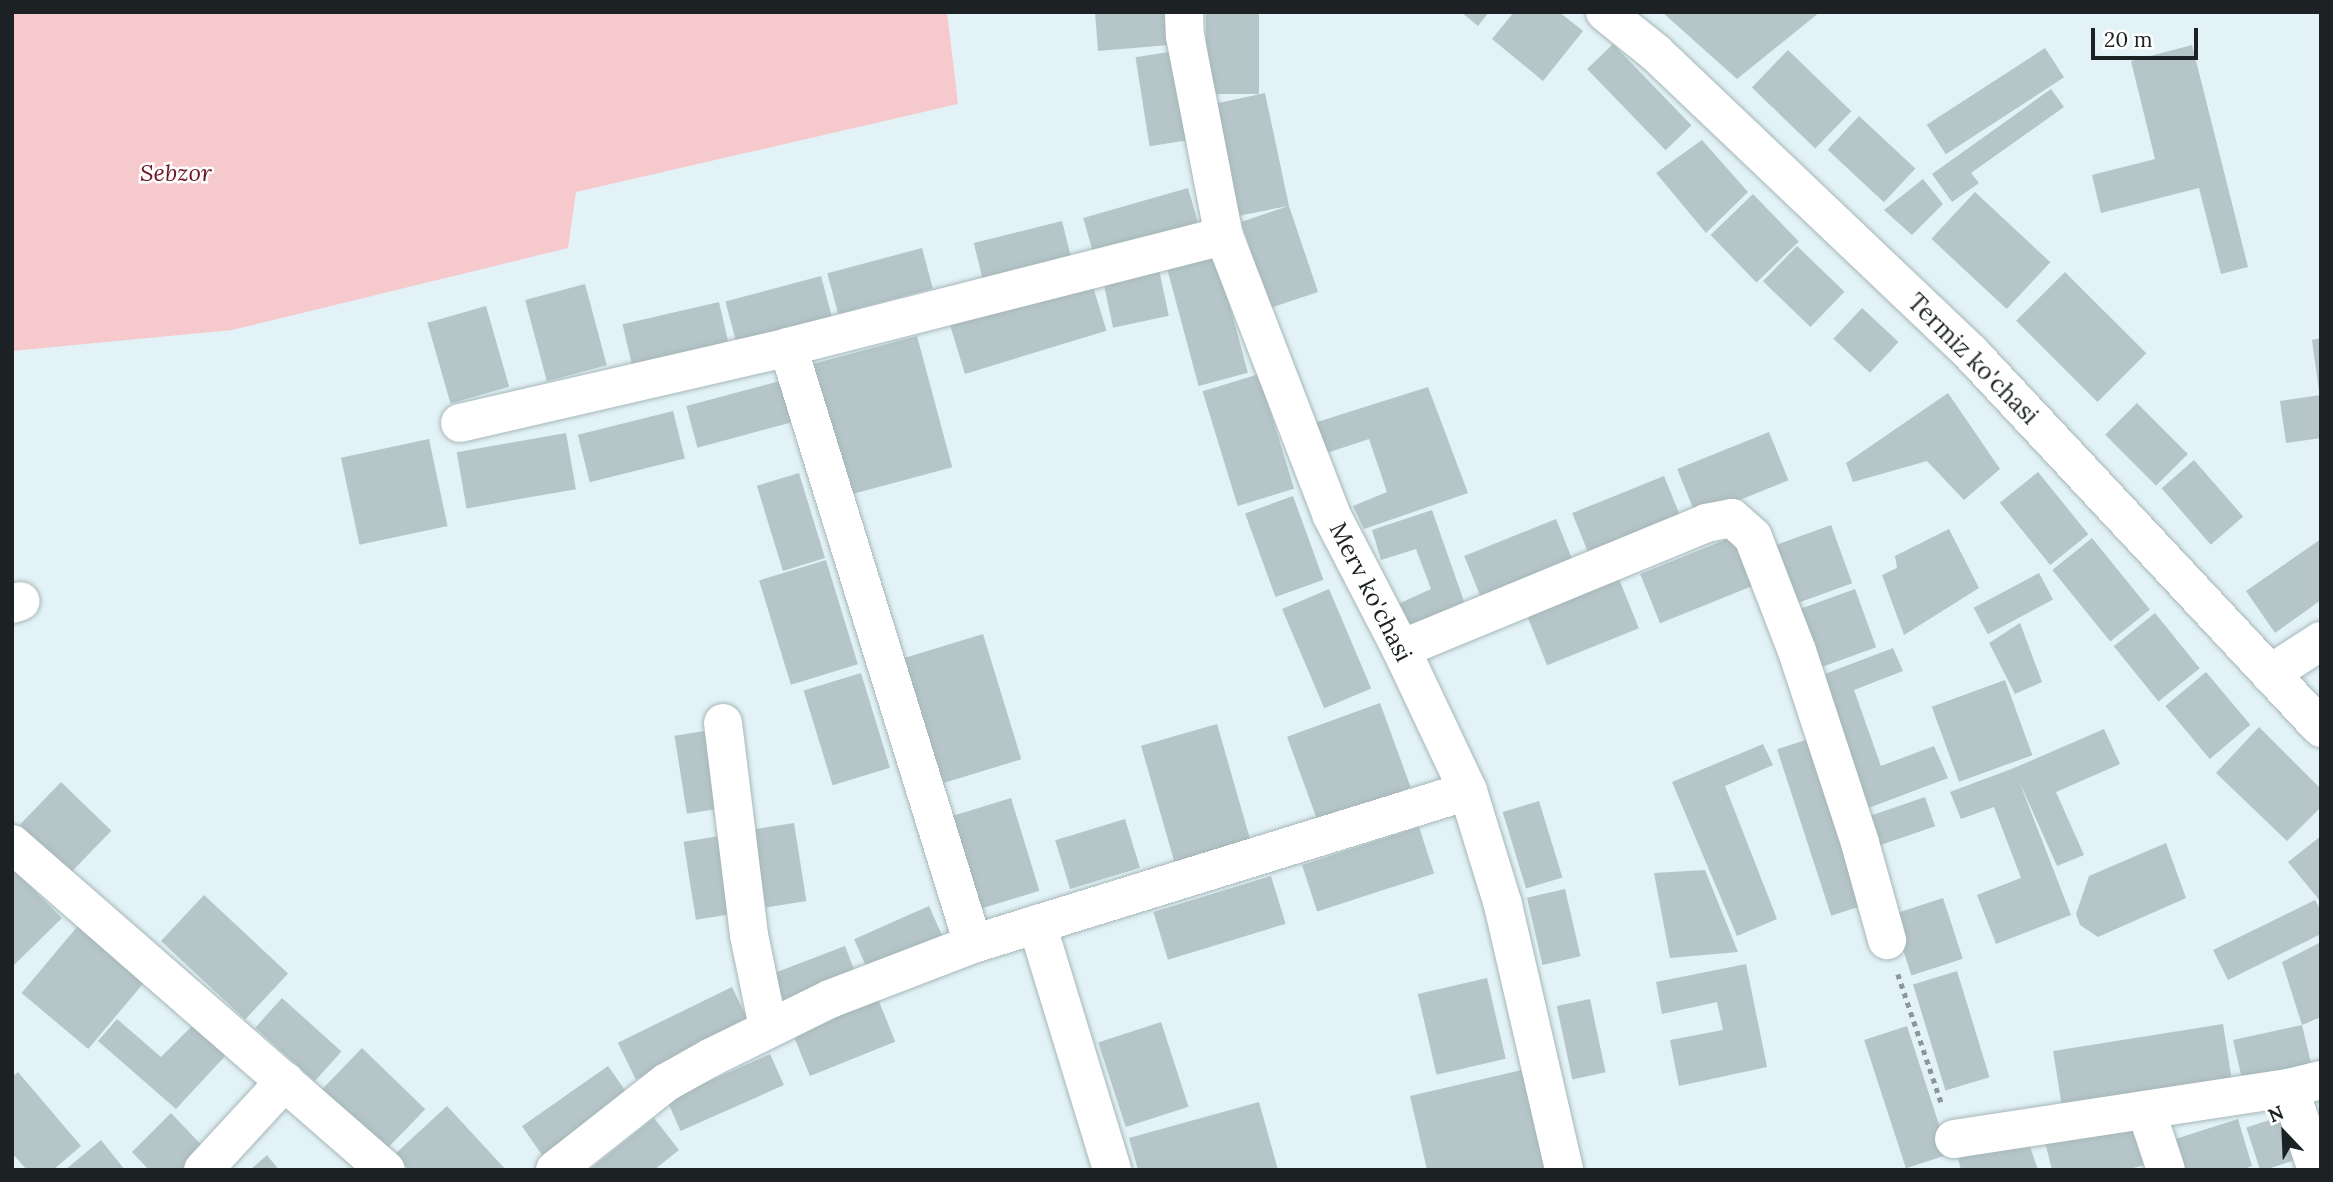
<!DOCTYPE html>
<html>
<head>
<meta charset="utf-8">
<style>
	body { margin:0 }
	#map { position:relative; width:2333px; height:1182px; overflow:hidden; background:#e2f2f6; font-family:Lora,serif }
	div>[style] { position:absolute }
	[style*='--x'] { left:calc(var(--x)*1px); top:calc(var(--y)*1px); width:calc(var(--w)*1px); rotate:calc(var(--a)*1deg) }
	.green>* { inset:0; background:#f6c9cd }
	.building>* { inset:0; background:#b5c5c8; transform-origin:0 0 }
	.path>* { height:4.5px; margin-top:-2.25px; transform-origin:0; background:repeating-linear-gradient(90deg,#8c979a 0 5px,transparent 0 10px) }
	.roads { filter:drop-shadow(0 0 2px #a6b6b9) drop-shadow(0 0 2px #a6b6b9) }
	.minor>* { height:38px; margin:-19px; padding:0 19px; transform-origin:19px; border-radius:19px; background:#fff }
	.major>* { height:38px; margin:-19px; padding:0 19px; transform-origin:19px; border-radius:19px; background:#fff }
	span { translate:-50% -50%; white-space:nowrap; text-align:center; line-height:1.15; -webkit-text-stroke:5px #fff; paint-order:stroke }
	.park-label { font-size:24px; color:#6c1428; font-style:italic }
	.street-label { font-size:24px; color:#1c2223 }
	.frame { position:absolute; inset:0; border:14px solid #1c2223; pointer-events:none }
	.north { position:absolute; left:2249px; top:1098px; width:70px; height:70px; -webkit-text-stroke:5px #fff; paint-order:stroke; rotate:337deg; font-size:19px; font-weight:700; line-height:28px; text-align:center; color:#1c2223 }
	.north::after { content:''; display:block; margin:auto; width:24px; height:32px; background:#1c2223; clip-path:polygon(50% 0,100% 100%,50% 72%,0 100%) }
	.scale { position:absolute; left:2091px; top:28px; width:107px; height:32px; box-sizing:border-box; border:4px solid #1c2223; border-top:0; padding-left:9px; font-size:21px; line-height:24px; white-space:nowrap; color:#1c2223; -webkit-text-stroke:5px #fff; paint-order:stroke }
</style>
</head>
<body>
<div id="map">
	<div class="green">
		<i style="clip-path:polygon(12px 12px,947px 12px,958px 104px,576px 192px,568px 248px,232px 330px,12px 351px)"></i>
	</div>
	<div class="building">
		<i style="clip-path:polygon(1095px 12px,1167px 12px,1169px 45px,1098px 51px)"></i>
		<i style="left:1206px;top:12px;width:53px;height:82px"></i>
		<i style="clip-path:polygon(1461px 12px,1489px 12px,1478px 26px)"></i>
		<i style="clip-path:polygon(1514px 12px,1559px 12px,1583px 31px,1543px 81px,1492px 39px)"></i>
		<i style="clip-path:polygon(1662px 12px,1820px 12px,1737px 79px)"></i>
		<i style="left:1613px;top:44px;width:113px;height:36px;rotate:46deg"></i>
		<i style="clip-path:polygon(2192px 45px,2248px 267px,2221px 274px,2199px 188px,2101px 213px,2092px 175px,2155px 159px,2131px 61px)"></i>
		<i style="left:2045px;top:48px;width:35px;height:141px;rotate:57deg"></i>
		<i style="left:1788px;top:50px;width:88px;height:52px;rotate:44deg"></i>
		<i style="left:1175px;top:51px;width:90px;height:40px;rotate:81deg"></i>
		<i style="clip-path:polygon(2051px 89px,2064px 107px,1971px 173px,1979px 183px,1952px 202px,1932px 174px)"></i>
		<i style="clip-path:polygon(1265px 93px,1289px 206px,1318px 292px,1270px 308px,1241px 222px,1288px 206px,1238px 216px,1214px 104px)"></i>
		<i style="left:1859px;top:116px;width:77px;height:46px;rotate:43deg"></i>
		<i style="clip-path:polygon(1702px 140px,1748px 192px,1706px 233px,1656px 173px)"></i>
		<i style="clip-path:polygon(1923px 179px,1943px 204px,1912px 235px,1884px 210px)"></i>
		<i style="left:1188px;top:188px;width:44px;height:109px;rotate:74deg"></i>
		<i style="left:1975px;top:192px;width:103px;height:64px;rotate:43deg"></i>
		<i style="left:1753px;top:194px;width:66px;height:59px;rotate:46deg"></i>
		<i style="left:1062px;top:221px;width:41px;height:91px;rotate:76deg"></i>
		<i style="left:1797px;top:246px;width:66px;height:49px;rotate:44deg"></i>
		<i style="left:922px;top:248px;width:42px;height:98px;rotate:75deg"></i>
		<i style="left:1216px;top:254px;width:123px;height:51px;rotate:75deg"></i>
		<i style="left:1158px;top:265px;width:52px;height:57px;rotate:78deg"></i>
		<i style="left:2065px;top:272px;width:115px;height:69px;rotate:45deg"></i>
		<i style="left:821px;top:276px;width:42px;height:99px;rotate:75deg"></i>
		<i style="left:1091px;top:280px;width:53px;height:148px;rotate:73deg"></i>
		<i style="left:585px;top:284px;width:84px;height:62px;rotate:75deg"></i>
		<i style="left:719px;top:302px;width:43px;height:99px;rotate:77deg"></i>
		<i style="left:486px;top:306px;width:84px;height:61px;rotate:74deg"></i>
		<i style="left:1862px;top:308px;width:50px;height:42px;rotate:43deg"></i>
		<i style="left:917px;top:336px;width:136px;height:111px;rotate:75deg"></i>
		<i style="clip-path:polygon(2321px 338px,2321px 391px,2319px 391px,2312px 340px)"></i>
		<i style="left:1259px;top:374px;width:120px;height:59px;rotate:73deg"></i>
		<i style="left:780px;top:381px;width:43px;height:97px;rotate:75deg"></i>
		<i style="clip-path:polygon(1428px 387px,1468px 493px,1364px 529px,1353px 506px,1387px 492px,1369px 439px,1324px 454px,1314px 423px)"></i>
		<i style="clip-path:polygon(1948px 393px,2000px 469px,1964px 500px,1927px 461px,1853px 482px,1846px 463px)"></i>
		<i style="clip-path:polygon(2321px 395px,2321px 438px,2286px 443px,2280px 401px)"></i>
		<i style="left:2137px;top:403px;width:72px;height:45px;rotate:45deg"></i>
		<i style="left:673px;top:411px;width:49px;height:98px;rotate:76deg"></i>
		<i style="left:1769px;top:432px;width:52px;height:99px;rotate:68deg"></i>
		<i style="left:566px;top:433px;width:57px;height:111px;rotate:80deg"></i>
		<i style="left:429px;top:439px;width:89px;height:90px;rotate:78deg"></i>
		<i style="left:2194px;top:460px;width:75px;height:43px;rotate:49deg"></i>
		<i style="left:2038px;top:472px;width:80px;height:49px;rotate:51deg"></i>
		<i style="left:799px;top:473px;width:89px;height:44px;rotate:73deg"></i>
		<i style="left:1664px;top:476px;width:53px;height:99px;rotate:68deg"></i>
		<i style="left:1293px;top:496px;width:89px;height:51px;rotate:70deg"></i>
		<i style="clip-path:polygon(1432px 510px,1468px 613px,1409px 630px,1398px 604px,1431px 589px,1416px 549px,1381px 560px,1372px 530px)"></i>
		<i style="left:1556px;top:519px;width:52px;height:99px;rotate:68deg"></i>
		<i style="left:1831px;top:525px;width:62px;height:58px;rotate:70deg"></i>
		<i style="clip-path:polygon(1949px 529px,1979px 588px,1904px 635px,1882px 575px,1897px 568px,1895px 556px)"></i>
		<i style="left:1732px;top:537px;width:53px;height:99px;rotate:68deg"></i>
		<i style="left:2092px;top:538px;width:92px;height:51px;rotate:51deg"></i>
		<i style="clip-path:polygon(2321px 539px,2321px 600px,2275px 633px,2246px 591px)"></i>
		<i style="left:826px;top:560px;width:109px;height:70px;rotate:73deg"></i>
		<i style="left:2039px;top:573px;width:30px;height:74px;rotate:62deg"></i>
		<i style="left:1619px;top:579px;width:53px;height:99px;rotate:68deg"></i>
		<i style="left:1329px;top:589px;width:108px;height:51px;rotate:67deg"></i>
		<i style="left:1855px;top:589px;width:62px;height:58px;rotate:70deg"></i>
		<i style="left:2155px;top:613px;width:71px;height:53px;rotate:51deg"></i>
		<i style="clip-path:polygon(2020px 623px,2042px 682px,2015px 694px,1989px 643px)"></i>
		<i style="left:983px;top:634px;width:131px;height:84px;rotate:73deg"></i>
		<i style="clip-path:polygon(1893px 648px,1903px 671px,1854px 690px,1881px 766px,1934px 746px,1948px 778px,1858px 812px,1817px 677px)"></i>
		<i style="left:2206px;top:672px;width:69px;height:53px;rotate:50deg"></i>
		<i style="left:861px;top:673px;width:99px;height:60px;rotate:73deg"></i>
		<i style="left:2005px;top:680px;width:80px;height:78px;rotate:70deg"></i>
		<i style="left:1380px;top:703px;width:90px;height:99px;rotate:70deg"></i>
		<i style="left:1217px;top:724px;width:127px;height:79px;rotate:74deg"></i>
		<i style="clip-path:polygon(2259px 727px,2321px 789px,2321px 807px,2287px 841px,2216px 773px)"></i>
		<i style="left:717px;top:729px;width:79px;height:43px;rotate:81deg"></i>
		<i style="clip-path:polygon(2104px 729px,2120px 764px,2056px 792px,2084px 855px,2057px 866px,2019px 781px,2071px 915px,1996px 944px,1977px 895px,2021px 878px,1994px 807px,1961px 819px,1950px 792px,2014px 768px)"></i>
		<i style="left:1818px;top:736px;width:175px;height:43px;rotate:72deg"></i>
		<i style="clip-path:polygon(1763px 744px,1773px 765px,1725px 786px,1777px 919px,1737px 936px,1672px 782px)"></i>
		<i style="left:61px;top:782px;width:70px;height:59px;rotate:44deg"></i>
		<i style="left:1925px;top:797px;width:31px;height:70px;rotate:71deg"></i>
		<i style="left:1011px;top:798px;width:97px;height:64px;rotate:73deg"></i>
		<i style="left:1539px;top:801px;width:80px;height:38px;rotate:73deg"></i>
		<i style="left:1125px;top:819px;width:51px;height:73px;rotate:73deg"></i>
		<i style="left:794px;top:823px;width:79px;height:41px;rotate:81deg"></i>
		<i style="left:1419px;top:827px;width:49px;height:123px;rotate:72deg"></i>
		<i style="left:726px;top:835px;width:79px;height:43px;rotate:81deg"></i>
		<i style="clip-path:polygon(2321px 836px,2321px 902px,2288px 862px)"></i>
		<i style="clip-path:polygon(2166px 843px,2186px 898px,2098px 937px,2080px 925px,2076px 914px,2089px 876px)"></i>
		<i style="clip-path:polygon(12px 868px,62px 918px,12px 967px)"></i>
		<i style="clip-path:polygon(1705px 870px,1738px 952px,1670px 958px,1654px 873px)"></i>
		<i style="left:1271px;top:876px;width:50px;height:123px;rotate:73deg"></i>
		<i style="left:1565px;top:889px;width:69px;height:39px;rotate:77deg"></i>
		<i style="left:204px;top:895px;width:115px;height:63px;rotate:43deg"></i>
		<i style="left:1943px;top:898px;width:64px;height:54px;rotate:72deg"></i>
		<i style="clip-path:polygon(2315px 900px,2321px 911px,2321px 934px,2228px 980px,2213px 950px)"></i>
		<i style="left:929px;top:906px;width:37px;height:82px;rotate:66deg"></i>
		<i style="left:82px;top:921px;width:87px;height:94px;rotate:40deg"></i>
		<i style="clip-path:polygon(2321px 942px,2321px 1017px,2302px 1025px,2311px 1063px,2242px 1079px,2233px 1040px,2302px 1025px,2282px 962px)"></i>
		<i style="left:845px;top:946px;width:34px;height:77px;rotate:69deg"></i>
		<i style="clip-path:polygon(1746px 964px,1767px 1067px,1679px 1086px,1670px 1040px,1723px 1030px,1717px 1002px,1662px 1014px,1656px 982px)"></i>
		<i style="left:1957px;top:971px;width:111px;height:46px;rotate:73deg"></i>
		<i style="left:1487px;top:978px;width:83px;height:71px;rotate:77deg"></i>
		<i style="left:732px;top:987px;width:41px;height:127px;rotate:64deg"></i>
		<i style="left:282px;top:998px;width:80px;height:40px;rotate:42deg"></i>
		<i style="left:878px;top:999px;width:46px;height:92px;rotate:68deg"></i>
		<i style="left:1590px;top:999px;width:75px;height:34px;rotate:78deg"></i>
		<i style="clip-path:polygon(117px 1019px,161px 1057px,195px 1023px,227px 1054px,176px 1109px,98px 1041px)"></i>
		<i style="left:1161px;top:1022px;width:89px;height:66px;rotate:72deg"></i>
		<i style="left:2223px;top:1024px;width:55px;height:172px;rotate:81deg"></i>
		<i style="left:1907px;top:1026px;width:135px;height:45px;rotate:72deg"></i>
		<i style="left:362px;top:1048px;width:88px;height:58px;rotate:44deg"></i>
		<i style="left:770px;top:1054px;width:34px;height:113px;rotate:66deg"></i>
		<i style="left:608px;top:1066px;width:39px;height:105px;rotate:55deg"></i>
		<i style="clip-path:polygon(1526px 1069px,1550px 1170px,1427px 1170px,1410px 1096px)"></i>
		<i style="clip-path:polygon(18px 1072px,81px 1146px,53px 1170px,27px 1170px,12px 1153px,12px 1077px)"></i>
		<i style="clip-path:polygon(1259px 1102px,1278px 1170px,1138px 1170px,1129px 1138px)"></i>
		<i style="clip-path:polygon(447px 1106px,506px 1170px,409px 1170px,395px 1154px)"></i>
		<i style="clip-path:polygon(171px 1113px,210px 1154px,193px 1170px,149px 1170px,132px 1152px)"></i>
		<i style="left:2291px;top:1113px;width:46px;height:47px;rotate:72deg"></i>
		<i style="clip-path:polygon(2140px 1117px,2152px 1163px,2126px 1170px,2052px 1170px,2045px 1142px)"></i>
		<i style="clip-path:polygon(654px 1118px,679px 1150px,654px 1170px,589px 1170px)"></i>
		<i style="clip-path:polygon(2238px 1119px,2252px 1166px,2241px 1170px,2175px 1170px,2166px 1142px)"></i>
		<i style="clip-path:polygon(2026px 1135px,2038px 1170px,1961px 1170px,1958px 1159px)"></i>
		<i style="clip-path:polygon(101px 1140px,125px 1170px,65px 1170px)"></i>
		<i style="clip-path:polygon(267px 1155px,279px 1170px,250px 1170px)"></i>
	</div>
	<div class="path">
		<i style="--x:1898;--y:974;--w:138;--a:71.4"></i>
	</div>
	<div class="roads">
		<div class="minor">
			<i style="--x:1184;--y:12;--w:24;--a:88"></i>
			<i style="--x:1185;--y:36;--w:204;--a:79"></i>
			<i style="--x:1224;--y:236;--w:298;--a:68.9"></i>
			<i style="--x:1331;--y:514;--w:152;--a:62.6"></i>
			<i style="--x:1401;--y:649;--w:157;--a:64.7"></i>
			<i style="--x:1468;--y:791;--w:119;--a:72.9"></i>
			<i style="--x:1503;--y:905;--w:272;--a:77"></i>
			<i style="--x:788;--y:347;--w:625;--a:72.78"></i>
			<i style="--x:973;--y:944;--w:518;--a:-17.18"></i>
			<i style="--x:460;--y:423;--w:337;--a:-13"></i>
			<i style="--x:788;--y:347;--w:450;--a:-14.3"></i>
			<i style="--x:12;--y:604;--w:9;--a:-18"></i>
			<i style="--x:1401;--y:649;--w:330;--a:-22.4"></i>
			<i style="--x:1706;--y:523;--w:26;--a:-11"></i>
			<i style="--x:1732;--y:518;--w:28;--a:42"></i>
			<i style="--x:1753;--y:537;--w:122;--a:68.9"></i>
			<i style="--x:1797;--y:651;--w:202;--a:71.8"></i>
			<i style="--x:1860;--y:843;--w:101;--a:74.4"></i>
			<i style="--x:2270;--y:674;--w:61;--a:-32.9"></i>
			<i style="--x:723;--y:723;--w:214;--a:83"></i>
			<i style="--x:749;--y:935;--w:94;--a:78.3"></i>
			<i style="--x:12;--y:844;--w:496;--a:41.1"></i>
			<i style="--x:1037;--y:924;--w:257;--a:73"></i>
			<i style="--x:2289;--y:1088;--w:87;--a:71.1"></i>
			<i style="--x:2146;--y:1110;--w:63;--a:71.6"></i>
			<i style="--x:1954;--y:1139;--w:339;--a:-8.7"></i>
			<i style="--x:2289;--y:1088;--w:33;--a:-14"></i>
			<i style="--x:203;--y:1170;--w:121;--a:-47.3"></i>
			<i style="--x:555;--y:1170;--w:142;--a:-38.2"></i>
			<i style="--x:667;--y:1082;--w:51;--a:-29.1"></i>
			<i style="--x:712;--y:1057;--w:131;--a:-26.2"></i>
			<i style="--x:830;--y:999;--w:153;--a:-21"></i>
		</div>
		<div class="major">
			<i style="--x:1605;--y:12;--w:65;--a:38.8"></i>
			<i style="--x:1656;--y:53;--w:435;--a:43.6"></i>
			<i style="--x:1971;--y:353;--w:513;--a:46.97"></i>
		</div>
	</div>
	<div class="park-label">
		<span style="left:176px;top:173px">Sebzor</span>
	</div>
	<div class="street-label">
		<span style="left:1973px;top:359px;rotate:45deg">Termiz ko'chasi</span>
		<span style="left:1371px;top:592px;rotate:63deg">Merv ko'chasi</span>
	</div>
	<div class="frame"></div>
	<div class="north">N</div>
	<div class="scale">20 m</div>
</div>
</body>
</html>
